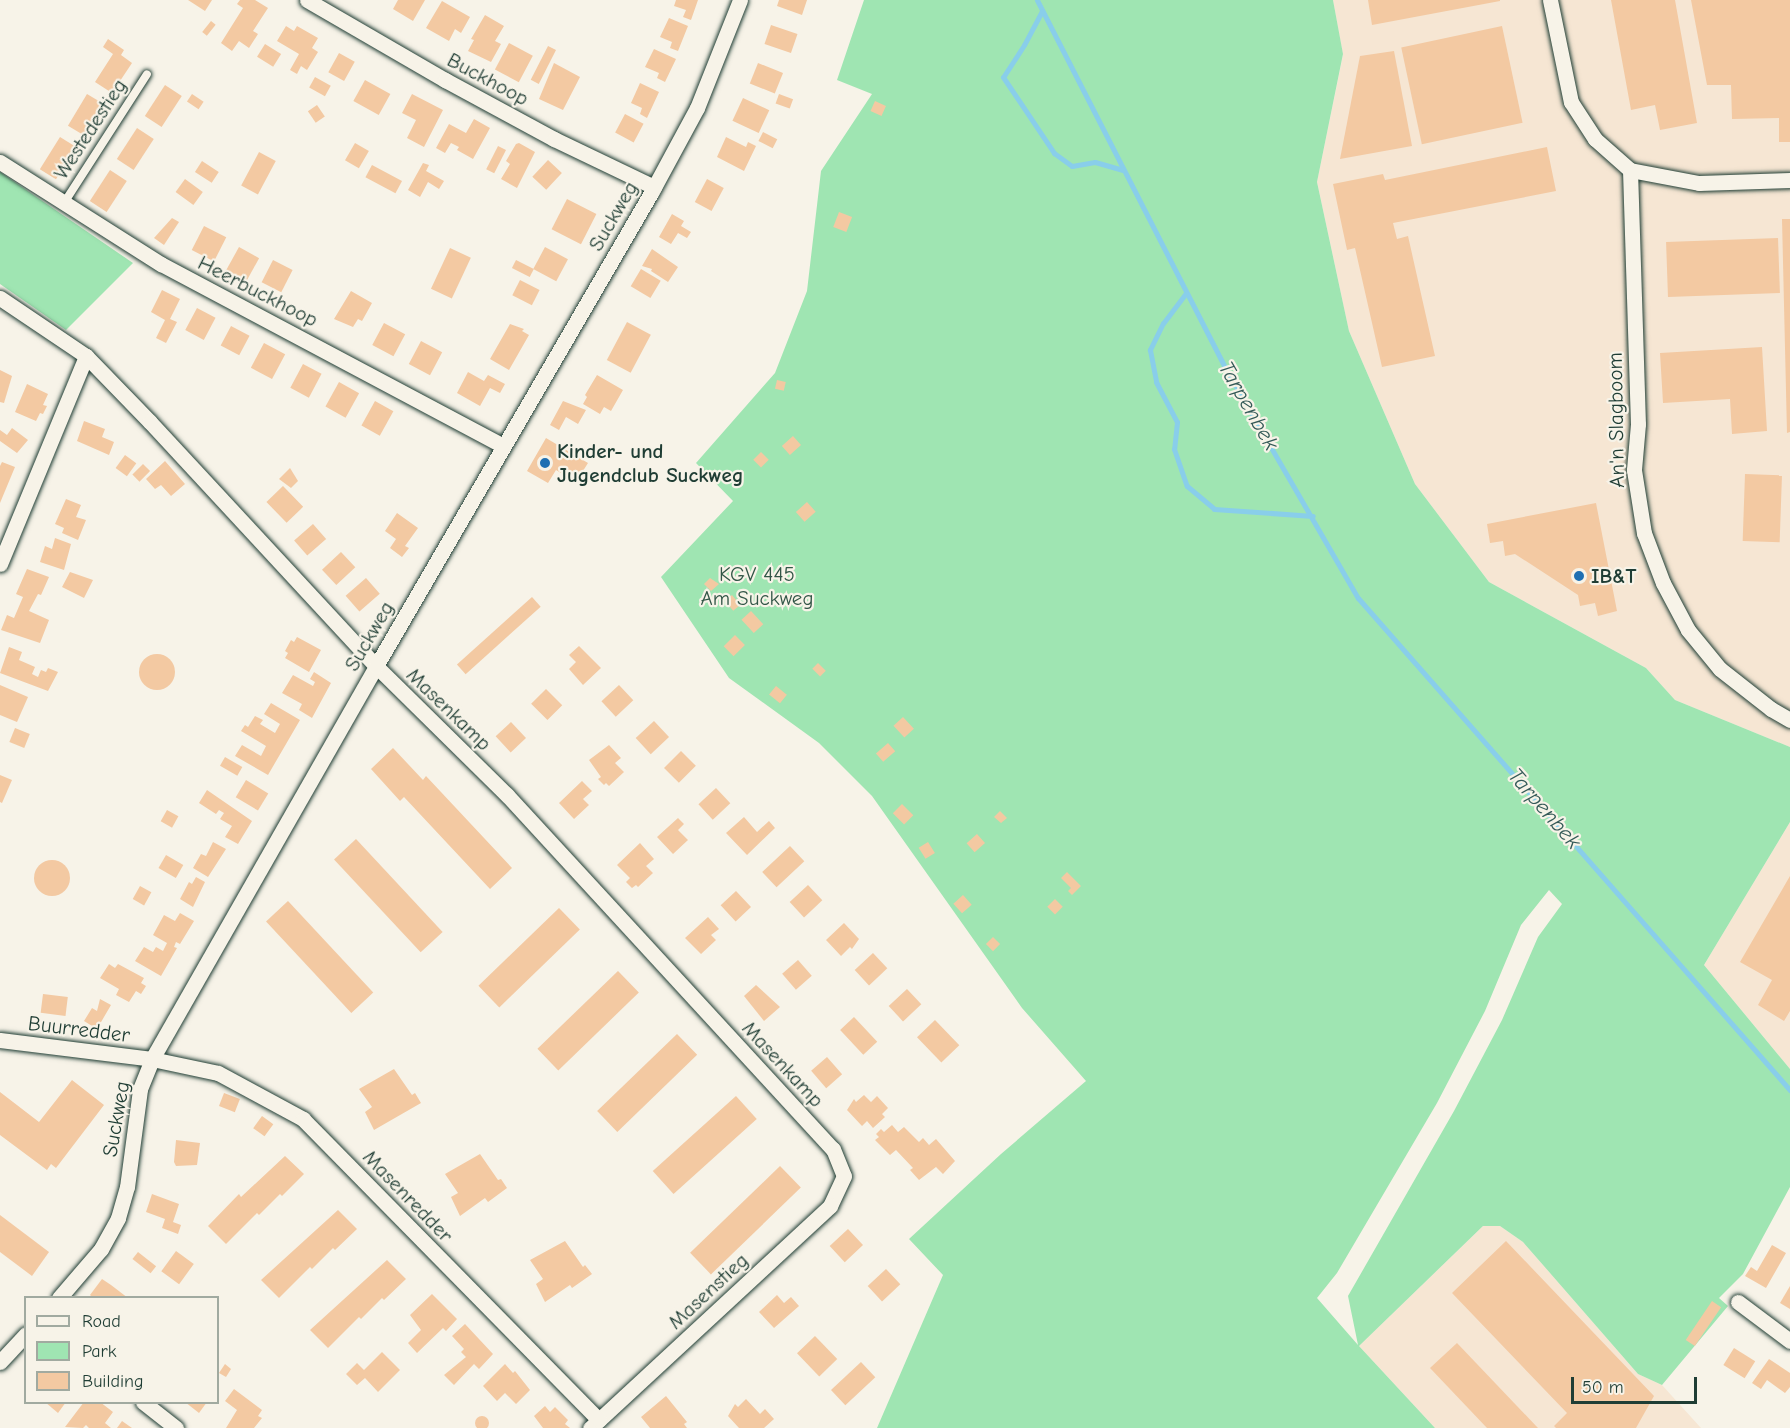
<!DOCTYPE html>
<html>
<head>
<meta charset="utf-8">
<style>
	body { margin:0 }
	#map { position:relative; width:1790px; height:1428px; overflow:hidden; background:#f7f3e8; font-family:"Comic Neue",sans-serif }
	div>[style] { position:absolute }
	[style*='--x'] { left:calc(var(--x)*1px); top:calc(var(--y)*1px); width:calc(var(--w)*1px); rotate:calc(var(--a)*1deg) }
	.built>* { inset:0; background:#f6e6d3 }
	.green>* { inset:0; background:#9fe5b2 }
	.stream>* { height:5px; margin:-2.5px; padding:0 2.5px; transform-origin:2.5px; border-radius:2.5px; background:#89ceea }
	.building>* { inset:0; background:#f3c9a2; transform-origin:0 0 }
	.round { border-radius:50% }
	.roads { filter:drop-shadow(0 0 2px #1f3d34) drop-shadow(0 0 2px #1f3d34) }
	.lane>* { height:8px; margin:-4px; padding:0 4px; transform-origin:4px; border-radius:4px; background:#f7f3e8 }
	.street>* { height:15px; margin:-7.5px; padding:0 7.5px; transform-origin:7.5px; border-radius:7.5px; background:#f7f3e8 }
	.dots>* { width:16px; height:16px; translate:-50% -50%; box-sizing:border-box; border:3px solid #f7f3e8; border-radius:50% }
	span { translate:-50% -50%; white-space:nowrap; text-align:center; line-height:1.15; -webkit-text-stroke:4.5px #f7f3e8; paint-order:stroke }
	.street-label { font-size:21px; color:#1f3d34 }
	.poi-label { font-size:21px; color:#1f3d34; font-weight:700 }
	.left { translate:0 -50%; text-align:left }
	.park-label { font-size:21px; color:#325647 }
	.water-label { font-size:22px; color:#345a58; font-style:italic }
	.legend { position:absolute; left:24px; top:1296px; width:195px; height:108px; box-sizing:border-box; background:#f7f3e8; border:2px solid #a1aaa0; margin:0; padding:8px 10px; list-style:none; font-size:18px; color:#1f3d34 }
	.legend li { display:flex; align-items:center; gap:12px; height:30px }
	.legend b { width:30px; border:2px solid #a1aaa0 }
	.scale { position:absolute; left:1571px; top:1377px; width:126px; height:27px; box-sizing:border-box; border:3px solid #1f3d34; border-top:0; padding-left:8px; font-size:18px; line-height:21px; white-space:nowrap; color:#1f3d34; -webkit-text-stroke:4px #f7f3e8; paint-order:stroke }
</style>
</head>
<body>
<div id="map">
	<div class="built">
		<i style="clip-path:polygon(1333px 0,1790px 0,1790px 747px,1675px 700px,1646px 668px,1489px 582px,1415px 484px,1349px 331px,1317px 182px,1343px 55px)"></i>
		<i style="clip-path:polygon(1790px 822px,1790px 1069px,1704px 965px)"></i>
		<i style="clip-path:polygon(1483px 1226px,1500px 1226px,1523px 1242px,1638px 1374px,1662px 1385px,1701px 1428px,1435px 1428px,1359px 1346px)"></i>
	</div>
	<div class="green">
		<i style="clip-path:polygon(evenodd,864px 0,1333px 0,1343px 54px,1317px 182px,1349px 331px,1415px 484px,1489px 582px,1646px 668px,1675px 700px,1790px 747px,1790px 822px,1704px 965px,1790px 1069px,1790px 1187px,1743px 1274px,1719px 1298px,1728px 1306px,1662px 1385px,1638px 1374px,1523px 1242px,1500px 1226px,1483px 1226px,1359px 1346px,1435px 1428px,877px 1428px,943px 1275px,909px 1239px,1001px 1154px,1086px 1081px,1022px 1008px,872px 796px,819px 743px,729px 678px,661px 577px,733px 501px,696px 463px,775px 373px,807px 291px,821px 171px,872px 94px,837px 80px,864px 0,1549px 890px,1562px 904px,1538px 937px,1502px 1020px,1454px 1111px,1348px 1296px,1358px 1345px,1317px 1298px,1337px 1273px,1437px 1103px,1485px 1011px,1521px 925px,1549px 890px)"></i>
		<i style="clip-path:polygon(0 172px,133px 263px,66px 330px,0 284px)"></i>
	</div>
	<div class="stream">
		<i style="--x:1037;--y:0;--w:419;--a:62.9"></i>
		<i style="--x:1228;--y:373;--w:260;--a:60"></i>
		<i style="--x:1358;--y:598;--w:655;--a:48.72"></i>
		<i style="--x:1042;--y:11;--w:38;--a:118"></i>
		<i style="--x:1024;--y:45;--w:38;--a:123"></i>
		<i style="--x:1003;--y:77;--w:92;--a:56.1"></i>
		<i style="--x:1054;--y:153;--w:22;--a:36"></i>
		<i style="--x:1072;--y:166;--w:23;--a:-10"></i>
		<i style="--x:1095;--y:162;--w:29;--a:16"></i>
		<i style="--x:1186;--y:293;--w:38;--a:127"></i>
		<i style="--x:1163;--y:323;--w:30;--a:116"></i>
		<i style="--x:1150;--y:350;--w:33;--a:79"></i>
		<i style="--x:1156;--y:382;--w:45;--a:62.3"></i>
		<i style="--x:1177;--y:422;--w:27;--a:96"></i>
		<i style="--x:1174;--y:449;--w:39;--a:71"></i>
		<i style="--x:1187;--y:486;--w:35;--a:40"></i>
		<i style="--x:1214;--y:509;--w:99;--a:4"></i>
	</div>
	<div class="building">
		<i style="clip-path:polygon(188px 0,212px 0,205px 11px)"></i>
		<i style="clip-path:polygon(240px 0,255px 0,268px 8px,253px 31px,258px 34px,249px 48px,239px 41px,232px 51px,221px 43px,243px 8px,237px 4px)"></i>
		<i style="clip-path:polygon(398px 0,425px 0,413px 21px,393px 9px)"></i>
		<i style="clip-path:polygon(676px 0,698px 0,691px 20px,683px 17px,686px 10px,674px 6px)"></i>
		<i style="clip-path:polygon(779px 0,807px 0,802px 15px,777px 6px)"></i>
		<i style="clip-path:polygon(1368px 0,1500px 0,1500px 1px,1372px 25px)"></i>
		<i style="clip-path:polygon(1611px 0,1675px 0,1697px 123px,1660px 130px,1655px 105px,1631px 110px)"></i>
		<i style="clip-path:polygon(1691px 0,1790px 0,1790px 142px,1779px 142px,1779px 118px,1732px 119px,1731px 85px,1707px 85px)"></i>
		<i style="clip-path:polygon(442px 1px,470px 17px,461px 33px,455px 29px,449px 41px,426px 28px)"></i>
		<i style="clip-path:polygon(485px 15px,504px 26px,495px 41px,501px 44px,491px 62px,468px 51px,474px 40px,471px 39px)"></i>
		<i style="clip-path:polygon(669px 18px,688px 26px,678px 51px,670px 48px,672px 42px,660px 37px)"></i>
		<i style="left:211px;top:21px;width:6px;height:14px;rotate:39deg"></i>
		<i style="left:771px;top:25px;width:28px;height:20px;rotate:19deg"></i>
		<i style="clip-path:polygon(286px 26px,294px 31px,297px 26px,318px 38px,312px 48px,318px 52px,307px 70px,301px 66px,297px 74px,290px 70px,299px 54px,277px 41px)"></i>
		<i style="left:1502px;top:26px;width:99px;height:103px;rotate:78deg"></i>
		<i style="clip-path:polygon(108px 39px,124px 50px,121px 55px,132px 63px,112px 93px,95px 82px,113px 54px,103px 47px)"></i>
		<i style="left:509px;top:43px;width:27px;height:30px;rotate:28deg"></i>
		<i style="left:265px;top:44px;width:19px;height:15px;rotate:32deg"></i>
		<i style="left:548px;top:46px;width:9px;height:38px;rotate:27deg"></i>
		<i style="clip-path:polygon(654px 49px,676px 59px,665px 82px,657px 78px,659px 73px,645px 67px)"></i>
		<i style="clip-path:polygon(1394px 51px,1412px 146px,1340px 159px,1360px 56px)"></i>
		<i style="left:339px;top:53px;width:18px;height:22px;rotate:29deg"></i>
		<i style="clip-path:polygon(554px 63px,580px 77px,563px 110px,539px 99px)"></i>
		<i style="left:758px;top:63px;width:27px;height:22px;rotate:22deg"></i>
		<i style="left:315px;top:77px;width:18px;height:12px;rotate:29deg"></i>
		<i style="left:365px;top:80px;width:29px;height:24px;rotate:29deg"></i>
		<i style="clip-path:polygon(640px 83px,659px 92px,647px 118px,640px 114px,642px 108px,631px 103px)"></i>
		<i style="left:165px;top:85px;width:20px;height:37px;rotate:33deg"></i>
		<i style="left:87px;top:94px;width:21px;height:37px;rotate:31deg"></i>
		<i style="left:192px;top:94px;width:14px;height:9px;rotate:34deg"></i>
		<i style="clip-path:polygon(412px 94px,443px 110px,424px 147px,407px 138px,416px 120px,402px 113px)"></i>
		<i style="left:779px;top:94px;width:15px;height:10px;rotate:20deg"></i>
		<i style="left:743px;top:98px;width:29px;height:25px;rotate:25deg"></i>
		<i style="left:875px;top:101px;width:12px;height:11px;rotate:24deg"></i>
		<i style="left:317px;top:105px;width:14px;height:11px;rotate:56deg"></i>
		<i style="left:625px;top:114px;width:21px;height:21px;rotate:28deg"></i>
		<i style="clip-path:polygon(474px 119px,490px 128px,473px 159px,457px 150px,459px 147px,451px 143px,445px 153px,436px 148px,449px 124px,466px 133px)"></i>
		<i style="left:137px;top:128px;width:20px;height:37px;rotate:33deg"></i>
		<i style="left:763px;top:132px;width:16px;height:10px;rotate:27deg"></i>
		<i style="left:60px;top:137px;width:19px;height:38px;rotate:32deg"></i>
		<i style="clip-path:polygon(726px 137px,746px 147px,748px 142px,756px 146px,744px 171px,717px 157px)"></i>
		<i style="left:355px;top:143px;width:16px;height:20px;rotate:30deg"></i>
		<i style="clip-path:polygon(519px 143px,535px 152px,517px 188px,501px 179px,510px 164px,506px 161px,516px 144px)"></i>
		<i style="left:498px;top:146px;width:9px;height:26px;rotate:27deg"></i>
		<i style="clip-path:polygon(1547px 147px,1556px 191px,1393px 223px,1397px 239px,1408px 236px,1435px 356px,1382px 367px,1355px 248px,1347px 250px,1333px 184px,1383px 174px,1385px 180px)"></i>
		<i style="left:259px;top:152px;width:19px;height:38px;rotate:28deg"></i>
		<i style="left:548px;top:160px;width:19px;height:23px;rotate:43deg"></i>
		<i style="left:202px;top:161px;width:20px;height:13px;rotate:33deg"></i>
		<i style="clip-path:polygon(423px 163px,429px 165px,426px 171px,444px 181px,439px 189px,428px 182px,420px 197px,408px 190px)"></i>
		<i style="left:372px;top:165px;width:34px;height:14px;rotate:28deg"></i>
		<i style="left:110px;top:170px;width:20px;height:37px;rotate:33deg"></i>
		<i style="left:185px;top:179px;width:22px;height:16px;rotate:36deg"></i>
		<i style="left:707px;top:179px;width:19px;height:26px;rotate:28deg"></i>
		<i style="left:567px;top:199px;width:33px;height:34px;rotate:27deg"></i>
		<i style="left:839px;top:212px;width:14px;height:16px;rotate:21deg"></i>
		<i style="clip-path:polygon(672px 214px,684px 221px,681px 226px,691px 232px,687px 238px,678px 233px,671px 244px,659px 237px)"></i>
		<i style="clip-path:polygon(172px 218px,179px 222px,164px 245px,154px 238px)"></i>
		<i style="clip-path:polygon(1782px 219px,1790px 219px,1790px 432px,1787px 433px)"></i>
		<i style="left:204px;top:226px;width:25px;height:27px;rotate:27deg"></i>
		<i style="left:1778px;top:238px;width:55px;height:112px;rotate:88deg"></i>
		<i style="left:239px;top:247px;width:23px;height:26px;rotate:29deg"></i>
		<i style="left:545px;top:247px;width:26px;height:25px;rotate:28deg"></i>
		<i style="left:450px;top:248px;width:23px;height:45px;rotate:25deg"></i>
		<i style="clip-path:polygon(652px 249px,678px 267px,668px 282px,651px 271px,652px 269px,642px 266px)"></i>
		<i style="left:273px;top:260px;width:22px;height:25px;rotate:27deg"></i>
		<i style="left:516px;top:260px;width:20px;height:9px;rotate:27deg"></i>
		<i style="left:641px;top:269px;width:23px;height:20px;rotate:31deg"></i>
		<i style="left:520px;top:280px;width:22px;height:17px;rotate:27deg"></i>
		<i style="clip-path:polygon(162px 290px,180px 299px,170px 319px,177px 322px,166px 343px,156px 338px,165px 320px,151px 312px)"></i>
		<i style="clip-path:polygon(351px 291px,372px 303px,362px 321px,358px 319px,353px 327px,334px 319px)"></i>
		<i style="left:197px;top:308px;width:21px;height:25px;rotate:28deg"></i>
		<i style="left:627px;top:322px;width:27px;height:43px;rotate:28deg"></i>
		<i style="left:384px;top:323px;width:24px;height:25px;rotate:28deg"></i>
		<i style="clip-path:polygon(510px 324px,524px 329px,522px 331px,529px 335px,509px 370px,490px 359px)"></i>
		<i style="left:231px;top:326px;width:21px;height:22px;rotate:28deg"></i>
		<i style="left:421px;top:341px;width:24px;height:26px;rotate:28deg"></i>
		<i style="left:264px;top:343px;width:24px;height:28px;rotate:28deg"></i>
		<i style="clip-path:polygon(1762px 347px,1767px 431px,1732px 434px,1730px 399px,1663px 403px,1660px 353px)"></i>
		<i style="left:303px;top:364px;width:21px;height:27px;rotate:28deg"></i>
		<i style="clip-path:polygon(0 370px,12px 376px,4px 403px,0 402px)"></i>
		<i style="clip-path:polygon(468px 372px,484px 381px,488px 375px,505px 384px,500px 393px,490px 388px,480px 406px,457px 393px)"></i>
		<i style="clip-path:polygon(597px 375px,623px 390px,611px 411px,604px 407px,600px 414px,583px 404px,587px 397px,585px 395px)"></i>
		<i style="left:777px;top:380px;width:9px;height:9px;rotate:13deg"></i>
		<i style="left:339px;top:382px;width:23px;height:28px;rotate:29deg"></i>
		<i style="clip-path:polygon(27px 384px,48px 394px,43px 405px,47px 406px,43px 414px,40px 413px,36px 421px,15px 412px)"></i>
		<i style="left:375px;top:401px;width:21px;height:28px;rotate:29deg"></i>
		<i style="clip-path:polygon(563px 401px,586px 410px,578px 424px,566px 417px,559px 430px,550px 425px)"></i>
		<i style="clip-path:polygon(84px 421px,105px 429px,102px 437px,114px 442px,109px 455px,77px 441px)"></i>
		<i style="clip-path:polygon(12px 428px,28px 440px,17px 453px,0 441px,0 430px,7px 435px)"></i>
		<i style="left:793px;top:436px;width:12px;height:15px;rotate:48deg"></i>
		<i style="clip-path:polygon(546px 438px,588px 463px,576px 482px,556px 470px,548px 483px,527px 471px)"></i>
		<i style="left:761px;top:452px;width:11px;height:11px;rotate:45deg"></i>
		<i style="left:125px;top:455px;width:14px;height:16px;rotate:36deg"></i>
		<i style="clip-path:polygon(165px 461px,185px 484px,171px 496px,161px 485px,155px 489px,146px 479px)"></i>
		<i style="clip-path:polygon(2px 462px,15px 467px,0 503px,0 466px)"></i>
		<i style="left:143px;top:464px;width:10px;height:15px;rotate:45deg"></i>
		<i style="clip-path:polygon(290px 468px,298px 481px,291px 488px,279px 479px)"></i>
		<i style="left:1745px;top:474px;width:37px;height:67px;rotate:2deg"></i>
		<i style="left:283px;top:486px;width:29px;height:23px;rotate:46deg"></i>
		<i style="clip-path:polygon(66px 499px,81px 505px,76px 517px,86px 520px,78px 540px,62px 533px,64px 528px,55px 524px)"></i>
		<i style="left:807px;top:502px;width:13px;height:15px;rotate:48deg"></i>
		<i style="clip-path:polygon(1596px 503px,1617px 611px,1598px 616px,1595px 603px,1580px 606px,1578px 595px,1515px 554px,1505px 556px,1503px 541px,1490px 543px,1487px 524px)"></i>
		<i style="clip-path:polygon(397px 513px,418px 528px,405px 546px,409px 548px,402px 557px,390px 548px,396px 539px,385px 531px)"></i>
		<i style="left:313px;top:524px;width:20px;height:25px;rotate:49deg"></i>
		<i style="clip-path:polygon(55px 538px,71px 544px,64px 570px,40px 562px,45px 546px,52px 549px)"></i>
		<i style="left:341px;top:552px;width:21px;height:26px;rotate:47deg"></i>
		<i style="clip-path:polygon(27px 569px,49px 577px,41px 595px,38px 594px,29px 611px,49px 620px,40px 643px,1px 630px,7px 615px,14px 618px,23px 597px,16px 594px)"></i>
		<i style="clip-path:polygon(70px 572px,93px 580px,84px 598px,62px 587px)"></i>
		<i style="left:366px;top:578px;width:21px;height:27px;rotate:49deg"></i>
		<i style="clip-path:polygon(710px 578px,719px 584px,711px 591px,704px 584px)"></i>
		<i style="left:732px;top:595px;width:13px;height:9px;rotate:51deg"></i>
		<i style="left:532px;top:597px;width:13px;height:101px;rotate:48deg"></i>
		<i style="left:751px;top:611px;width:18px;height:13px;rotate:47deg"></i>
		<i style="left:735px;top:635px;width:14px;height:16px;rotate:45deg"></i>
		<i style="clip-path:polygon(297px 637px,321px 650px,309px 672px,285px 658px,288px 653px,285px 651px,291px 640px,294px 642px)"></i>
		<i style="clip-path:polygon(579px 646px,601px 668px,583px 685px,569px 669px,576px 662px,569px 655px)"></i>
		<i style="clip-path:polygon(9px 647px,22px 652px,19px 660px,35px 667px,32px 674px,38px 677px,41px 670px,46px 672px,48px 668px,58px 672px,48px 691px,0 673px)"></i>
		<i class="round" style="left:139px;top:654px;width:36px;height:36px"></i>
		<i style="left:818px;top:663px;width:11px;height:8px;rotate:45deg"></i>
		<i style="clip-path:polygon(314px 672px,331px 683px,312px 718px,299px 710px,302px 704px,282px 693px,293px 675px,313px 686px,315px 682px,310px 679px)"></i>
		<i style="clip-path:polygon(0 685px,28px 697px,17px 722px,0 715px)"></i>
		<i style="left:619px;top:685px;width:21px;height:24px;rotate:47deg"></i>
		<i style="left:776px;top:686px;width:14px;height:11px;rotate:39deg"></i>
		<i style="left:546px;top:689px;width:23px;height:21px;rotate:45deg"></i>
		<i style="clip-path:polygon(271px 703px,300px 720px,268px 775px,235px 756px,242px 745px,261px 756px,266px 746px,241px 731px,245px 725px,248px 727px,255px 716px,263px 720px,260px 724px,275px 733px,280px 724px,264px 714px)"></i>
		<i style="left:903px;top:717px;width:16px;height:13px;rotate:47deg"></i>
		<i style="left:654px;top:721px;width:22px;height:25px;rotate:47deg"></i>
		<i style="left:511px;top:722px;width:22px;height:21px;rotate:47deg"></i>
		<i style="left:15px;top:728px;width:16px;height:15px;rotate:22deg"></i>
		<i style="left:888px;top:743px;width:11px;height:16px;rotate:49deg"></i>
		<i style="clip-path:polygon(609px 745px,621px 758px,615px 763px,624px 772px,609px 786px,606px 783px,604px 785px,598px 779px,601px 777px,589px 760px)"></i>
		<i style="clip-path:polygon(393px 748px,423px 780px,426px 776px,512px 868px,490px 889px,404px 797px,400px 801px,371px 769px)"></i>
		<i style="left:681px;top:751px;width:21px;height:24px;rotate:45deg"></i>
		<i style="left:225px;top:757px;width:20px;height:10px;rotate:30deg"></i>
		<i style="clip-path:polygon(0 775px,12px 780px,2px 803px,0 802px)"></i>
		<i style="left:246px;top:780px;width:26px;height:20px;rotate:31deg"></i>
		<i style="clip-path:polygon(582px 781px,592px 791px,583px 799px,589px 805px,574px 819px,559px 803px)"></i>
		<i style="left:716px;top:788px;width:21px;height:24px;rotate:47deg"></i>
		<i style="clip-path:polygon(207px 790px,252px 821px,238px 844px,225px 837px,232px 826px,220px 819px,224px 813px,219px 810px,216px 814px,199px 803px)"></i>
		<i style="left:902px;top:804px;width:16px;height:13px;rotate:45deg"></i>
		<i style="left:167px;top:810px;width:13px;height:13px;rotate:29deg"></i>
		<i style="clip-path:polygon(1000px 811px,1007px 818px,1001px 823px,994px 817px)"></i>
		<i style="clip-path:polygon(744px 817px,757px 832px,769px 821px,775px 828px,747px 855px,726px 833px)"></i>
		<i style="clip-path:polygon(678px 818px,684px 824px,678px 830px,688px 840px,673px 854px,657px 837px)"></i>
		<i style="left:977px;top:834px;width:12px;height:14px;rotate:48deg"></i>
		<i style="left:356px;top:839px;width:127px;height:30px;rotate:47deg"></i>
		<i style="clip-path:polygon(213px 842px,226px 849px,208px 877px,193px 868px,201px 854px,206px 856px)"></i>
		<i style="left:928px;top:842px;width:13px;height:11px;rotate:58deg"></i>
		<i style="clip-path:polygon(640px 843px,654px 859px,646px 866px,653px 873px,638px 887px,636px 885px,632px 888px,626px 882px,630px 878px,617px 865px)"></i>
		<i style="left:790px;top:846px;width:21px;height:38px;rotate:47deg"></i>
		<i style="left:166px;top:855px;width:20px;height:15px;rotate:30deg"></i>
		<i class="round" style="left:34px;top:860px;width:36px;height:36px"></i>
		<i style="clip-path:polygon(1067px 872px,1081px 886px,1072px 895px,1068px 891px,1071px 888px,1061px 878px)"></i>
		<i style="clip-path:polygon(1790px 876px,1790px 1011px,1784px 1021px,1758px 1005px,1772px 980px,1740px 962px)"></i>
		<i style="clip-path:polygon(196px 877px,205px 882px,193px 907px,180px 899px,189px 882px,192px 884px)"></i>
		<i style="left:808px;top:885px;width:21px;height:25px;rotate:47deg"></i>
		<i style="left:140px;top:886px;width:13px;height:15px;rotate:29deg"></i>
		<i style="left:736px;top:891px;width:22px;height:21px;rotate:47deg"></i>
		<i style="left:963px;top:895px;width:13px;height:13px;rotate:48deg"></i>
		<i style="left:1055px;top:899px;width:11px;height:11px;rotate:45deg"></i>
		<i style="left:288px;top:901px;width:125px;height:30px;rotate:47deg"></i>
		<i style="left:559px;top:908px;width:30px;height:112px;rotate:46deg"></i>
		<i style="clip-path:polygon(180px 913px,194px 921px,180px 944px,176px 942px,174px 947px,177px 948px,161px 976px,135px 961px,144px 947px,153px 952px,156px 947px,163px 951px,167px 943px,153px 935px,164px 915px,175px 921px)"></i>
		<i style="clip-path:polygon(708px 917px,719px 929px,711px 935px,716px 940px,701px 954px,685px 938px)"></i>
		<i style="clip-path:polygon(844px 923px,859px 939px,852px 949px,850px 947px,841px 956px,826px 940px)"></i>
		<i style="left:993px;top:937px;width:10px;height:10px;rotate:45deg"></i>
		<i style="left:873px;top:953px;width:21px;height:25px;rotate:47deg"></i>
		<i style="left:798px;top:960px;width:21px;height:21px;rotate:49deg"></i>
		<i style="clip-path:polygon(109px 964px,115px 968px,118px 964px,144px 978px,141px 983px,146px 986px,141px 994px,136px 991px,129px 1002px,116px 995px,119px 989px,100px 978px)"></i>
		<i style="left:618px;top:971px;width:30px;height:112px;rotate:46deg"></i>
		<i style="clip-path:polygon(756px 985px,780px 1007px,764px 1021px,744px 996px)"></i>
		<i style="left:907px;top:989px;width:21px;height:25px;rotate:47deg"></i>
		<i style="left:43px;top:994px;width:25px;height:19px;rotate:7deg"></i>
		<i style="clip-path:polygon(100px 999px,111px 1005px,97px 1029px,84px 1021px,92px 1008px,97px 1011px)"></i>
		<i style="left:854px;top:1017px;width:34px;height:19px;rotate:47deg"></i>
		<i style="left:935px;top:1020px;width:35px;height:25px;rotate:46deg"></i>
		<i style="left:677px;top:1034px;width:29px;height:111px;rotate:46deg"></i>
		<i style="left:827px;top:1057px;width:23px;height:21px;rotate:49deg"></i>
		<i style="clip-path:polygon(394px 1069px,412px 1095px,415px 1093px,421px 1103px,374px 1130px,365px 1112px,372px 1107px,359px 1089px)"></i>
		<i style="clip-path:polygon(72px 1080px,104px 1105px,56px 1168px,51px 1164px,47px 1170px,0 1135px,0 1092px,39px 1122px)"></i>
		<i style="left:224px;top:1093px;width:17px;height:14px;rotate:21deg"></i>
		<i style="clip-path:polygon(864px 1095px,871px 1102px,877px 1096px,888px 1108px,882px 1114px,885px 1117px,873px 1128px,867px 1121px,862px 1126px,847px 1110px,854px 1099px,856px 1102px)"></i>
		<i style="left:736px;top:1096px;width:31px;height:112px;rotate:48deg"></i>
		<i style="left:262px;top:1116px;width:14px;height:15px;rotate:36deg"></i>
		<i style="clip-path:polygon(892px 1125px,898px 1132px,904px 1127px,919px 1142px,923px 1138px,929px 1145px,936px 1139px,955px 1161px,943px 1174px,936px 1167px,919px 1180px,910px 1170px,913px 1168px,896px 1150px,890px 1155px,875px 1140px,879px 1137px,876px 1134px,881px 1129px,884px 1132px)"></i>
		<i style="clip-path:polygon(176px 1140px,200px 1143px,197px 1165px,176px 1166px,174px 1162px)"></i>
		<i style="clip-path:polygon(480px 1154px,498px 1180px,501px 1179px,507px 1188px,488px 1202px,485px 1198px,460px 1216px,451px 1197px,458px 1193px,445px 1174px)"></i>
		<i style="clip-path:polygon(285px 1156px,304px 1174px,282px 1196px,280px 1194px,259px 1215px,257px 1213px,226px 1244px,208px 1226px,239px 1194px,241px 1197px)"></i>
		<i style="left:780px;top:1166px;width:30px;height:125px;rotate:46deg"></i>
		<i style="clip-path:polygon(152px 1194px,179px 1204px,173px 1222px,181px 1225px,178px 1234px,162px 1228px,165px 1219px,146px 1212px)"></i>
		<i style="clip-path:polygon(338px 1210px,357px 1229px,335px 1250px,333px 1248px,312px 1269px,310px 1267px,279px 1298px,261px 1280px)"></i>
		<i style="clip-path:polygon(0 1215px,49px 1252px,32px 1276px,0 1252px)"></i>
		<i style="left:848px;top:1229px;width:22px;height:25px;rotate:47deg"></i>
		<i style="clip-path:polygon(565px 1241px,583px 1267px,585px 1265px,592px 1274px,572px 1288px,570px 1285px,545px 1302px,536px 1284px,543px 1279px,530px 1260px)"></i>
		<i style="clip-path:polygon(1506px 1241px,1654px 1396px,1636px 1428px,1556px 1428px,1554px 1426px,1567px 1413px,1452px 1293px)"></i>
		<i style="clip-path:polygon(1772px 1245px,1786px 1253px,1766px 1288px,1745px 1276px,1751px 1267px,1757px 1271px)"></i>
		<i style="left:176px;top:1251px;width:22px;height:25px;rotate:36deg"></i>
		<i style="left:138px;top:1252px;width:23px;height:9px;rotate:38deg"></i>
		<i style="clip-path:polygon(387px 1260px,406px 1279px,384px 1300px,382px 1298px,361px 1319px,359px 1317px,328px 1348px,310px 1330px)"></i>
		<i style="left:886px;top:1269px;width:21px;height:25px;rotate:47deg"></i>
		<i style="clip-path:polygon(102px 1279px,111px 1285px,128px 1298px,93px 1298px,90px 1295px)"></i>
		<i style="clip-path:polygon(1790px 1286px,1790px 1309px,1780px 1303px)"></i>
		<i style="clip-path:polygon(432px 1294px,457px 1319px,446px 1331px,443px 1328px,417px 1353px,408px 1343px,421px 1330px,410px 1315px)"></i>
		<i style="clip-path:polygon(777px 1295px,784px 1303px,791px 1297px,799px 1306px,774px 1328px,759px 1312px)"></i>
		<i style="left:1712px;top:1301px;width:11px;height:47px;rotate:34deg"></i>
		<i style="clip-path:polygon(465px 1324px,493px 1354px,479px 1369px,474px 1364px,454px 1385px,444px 1375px,466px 1357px,461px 1352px,464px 1349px,452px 1336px)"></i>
		<i style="left:815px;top:1336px;width:32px;height:25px;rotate:46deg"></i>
		<i style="clip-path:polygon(1457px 1343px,1538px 1428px,1487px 1428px,1430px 1368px)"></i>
		<i style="left:1734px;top:1348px;width:25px;height:20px;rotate:32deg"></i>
		<i style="clip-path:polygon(382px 1352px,400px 1370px,378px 1392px,365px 1378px,357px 1385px,346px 1374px,357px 1363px,364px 1370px)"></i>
		<i style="clip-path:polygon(1769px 1359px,1790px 1373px,1790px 1387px,1785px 1393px,1767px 1380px,1761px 1389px,1752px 1383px)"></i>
		<i style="left:861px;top:1362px;width:21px;height:41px;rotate:47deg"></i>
		<i style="clip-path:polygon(225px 1364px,231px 1369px,226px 1377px,219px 1373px)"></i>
		<i style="clip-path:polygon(505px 1364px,513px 1373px,515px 1371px,530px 1390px,516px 1404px,505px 1393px,497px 1401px,483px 1386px)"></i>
		<i style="clip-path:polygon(234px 1389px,262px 1410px,258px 1416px,262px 1418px,254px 1428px,226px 1428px,237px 1410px,225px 1401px)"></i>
		<i style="clip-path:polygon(666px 1396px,687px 1422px,684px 1424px,687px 1428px,650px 1428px,641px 1417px)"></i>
		<i style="clip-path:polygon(746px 1399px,760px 1414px,765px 1409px,774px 1419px,764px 1428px,739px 1428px,728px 1416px,735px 1404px,738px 1407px)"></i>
		<i style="clip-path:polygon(45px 1402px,66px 1402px,58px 1413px)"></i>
		<i style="clip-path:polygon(84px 1402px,100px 1402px,113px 1412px,105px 1423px,111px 1428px,89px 1428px,86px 1425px,83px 1428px,65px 1427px)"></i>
		<i style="clip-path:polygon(185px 1402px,207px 1402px,199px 1413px)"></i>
		<i style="clip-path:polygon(545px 1406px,550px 1412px,555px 1407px,568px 1420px,565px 1424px,570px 1428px,543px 1428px,534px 1416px)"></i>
		<i class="round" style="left:475px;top:1416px;width:14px;height:14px"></i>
		<i style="clip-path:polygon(122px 1421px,132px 1428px,117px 1428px)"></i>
	</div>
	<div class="roads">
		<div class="lane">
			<i style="--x:64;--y:203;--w:153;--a:-57.2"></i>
		</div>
		<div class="street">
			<i style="--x:307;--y:0;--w:160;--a:30.1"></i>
			<i style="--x:445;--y:80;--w:124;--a:28.4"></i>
			<i style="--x:554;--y:139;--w:111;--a:25.6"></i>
			<i style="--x:1550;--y:0;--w:104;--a:78.4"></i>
			<i style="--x:1571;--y:102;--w:44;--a:57"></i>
			<i style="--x:1595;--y:139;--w:47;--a:41.5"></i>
			<i style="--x:1630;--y:170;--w:70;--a:10.7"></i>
			<i style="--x:1699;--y:183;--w:91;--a:-1.9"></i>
			<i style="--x:0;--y:162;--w:191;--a:32.4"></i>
			<i style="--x:161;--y:264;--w:387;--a:28"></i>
			<i style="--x:1630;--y:170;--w:254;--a:88.2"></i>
			<i style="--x:1638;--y:424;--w:46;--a:95"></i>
			<i style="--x:1634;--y:470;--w:64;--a:81"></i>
			<i style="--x:1644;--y:533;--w:53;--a:69.2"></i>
			<i style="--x:1663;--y:583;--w:53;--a:62"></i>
			<i style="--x:1688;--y:630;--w:50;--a:50.6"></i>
			<i style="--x:1720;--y:669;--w:65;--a:38.1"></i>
			<i style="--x:1771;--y:709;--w:22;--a:30"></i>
			<i style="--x:0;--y:298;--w:104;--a:34"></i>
			<i style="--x:86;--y:356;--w:92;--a:45.9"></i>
			<i style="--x:150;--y:422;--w:333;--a:47.2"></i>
			<i style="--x:376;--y:666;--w:184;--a:44.6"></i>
			<i style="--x:507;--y:795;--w:481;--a:47.4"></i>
			<i style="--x:833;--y:1149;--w:29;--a:68"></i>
			<i style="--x:844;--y:1176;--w:33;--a:115"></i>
			<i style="--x:830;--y:1206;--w:327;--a:137.2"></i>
			<i style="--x:0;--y:564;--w:225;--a:-67.5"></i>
			<i style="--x:0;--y:1040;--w:153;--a:7.1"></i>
			<i style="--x:152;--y:1059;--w:67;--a:12"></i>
			<i style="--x:218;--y:1073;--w:97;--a:28.4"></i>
			<i style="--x:303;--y:1119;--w:422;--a:45.5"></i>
			<i style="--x:59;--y:1298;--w:65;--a:-49.4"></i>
			<i style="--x:101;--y:1249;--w:35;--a:-61"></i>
			<i style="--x:118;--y:1218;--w:32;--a:-74"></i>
			<i style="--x:127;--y:1187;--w:99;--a:-82.4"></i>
			<i style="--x:140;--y:1089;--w:32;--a:-68"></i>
			<i style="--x:152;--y:1059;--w:452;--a:-60.3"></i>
			<i style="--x:376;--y:666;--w:547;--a:-59.83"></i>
			<i style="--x:651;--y:193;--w:97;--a:-61.6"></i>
			<i style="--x:697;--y:108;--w:116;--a:-68.3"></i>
			<i style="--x:1738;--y:1302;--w:65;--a:36.9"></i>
			<i style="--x:0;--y:1362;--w:38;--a:-47"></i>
			<i style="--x:143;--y:1402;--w:42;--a:38.2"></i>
		</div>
	</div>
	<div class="dots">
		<i style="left:545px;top:463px;background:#1f6fb2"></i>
		<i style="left:1579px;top:576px;background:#1f6fb2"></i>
	</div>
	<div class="street-label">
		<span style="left:488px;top:79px;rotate:28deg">Buckhoop</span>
		<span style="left:90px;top:129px;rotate:-57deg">Westedestieg</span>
		<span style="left:613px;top:216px;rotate:-60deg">Suckweg</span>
		<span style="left:258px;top:291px;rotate:27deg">Heerbuckhoop</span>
		<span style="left:1616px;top:420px;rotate:-91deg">An'n Slagboom</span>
		<span style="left:369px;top:636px;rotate:-60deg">Suckweg</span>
		<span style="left:449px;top:709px;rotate:44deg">Masenkamp</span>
		<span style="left:79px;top:1029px;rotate:7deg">Buurredder</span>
		<span style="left:783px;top:1064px;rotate:47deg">Masenkamp</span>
		<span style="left:116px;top:1119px;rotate:-80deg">Suckweg</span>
		<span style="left:408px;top:1196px;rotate:46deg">Masenredder</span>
		<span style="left:708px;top:1291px;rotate:-43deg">Masenstieg</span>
	</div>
	<div class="poi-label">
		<span class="left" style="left:557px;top:463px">Kinder- und<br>Jugendclub Suckweg</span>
		<span class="left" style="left:1591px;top:576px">IB&amp;T</span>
	</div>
	<div class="park-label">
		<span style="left:757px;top:586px">KGV 445<br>Am Suckweg</span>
	</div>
	<div class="water-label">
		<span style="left:1248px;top:406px;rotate:60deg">Tarpenbek</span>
		<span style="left:1544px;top:809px;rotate:49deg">Tarpenbek</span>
	</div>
	<ul class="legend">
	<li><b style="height:8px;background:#f7f3e8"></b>Road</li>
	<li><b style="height:16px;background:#9fe5b2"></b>Park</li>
	<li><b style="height:16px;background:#f3c9a2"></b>Building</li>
	</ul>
	<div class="scale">50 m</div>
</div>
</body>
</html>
